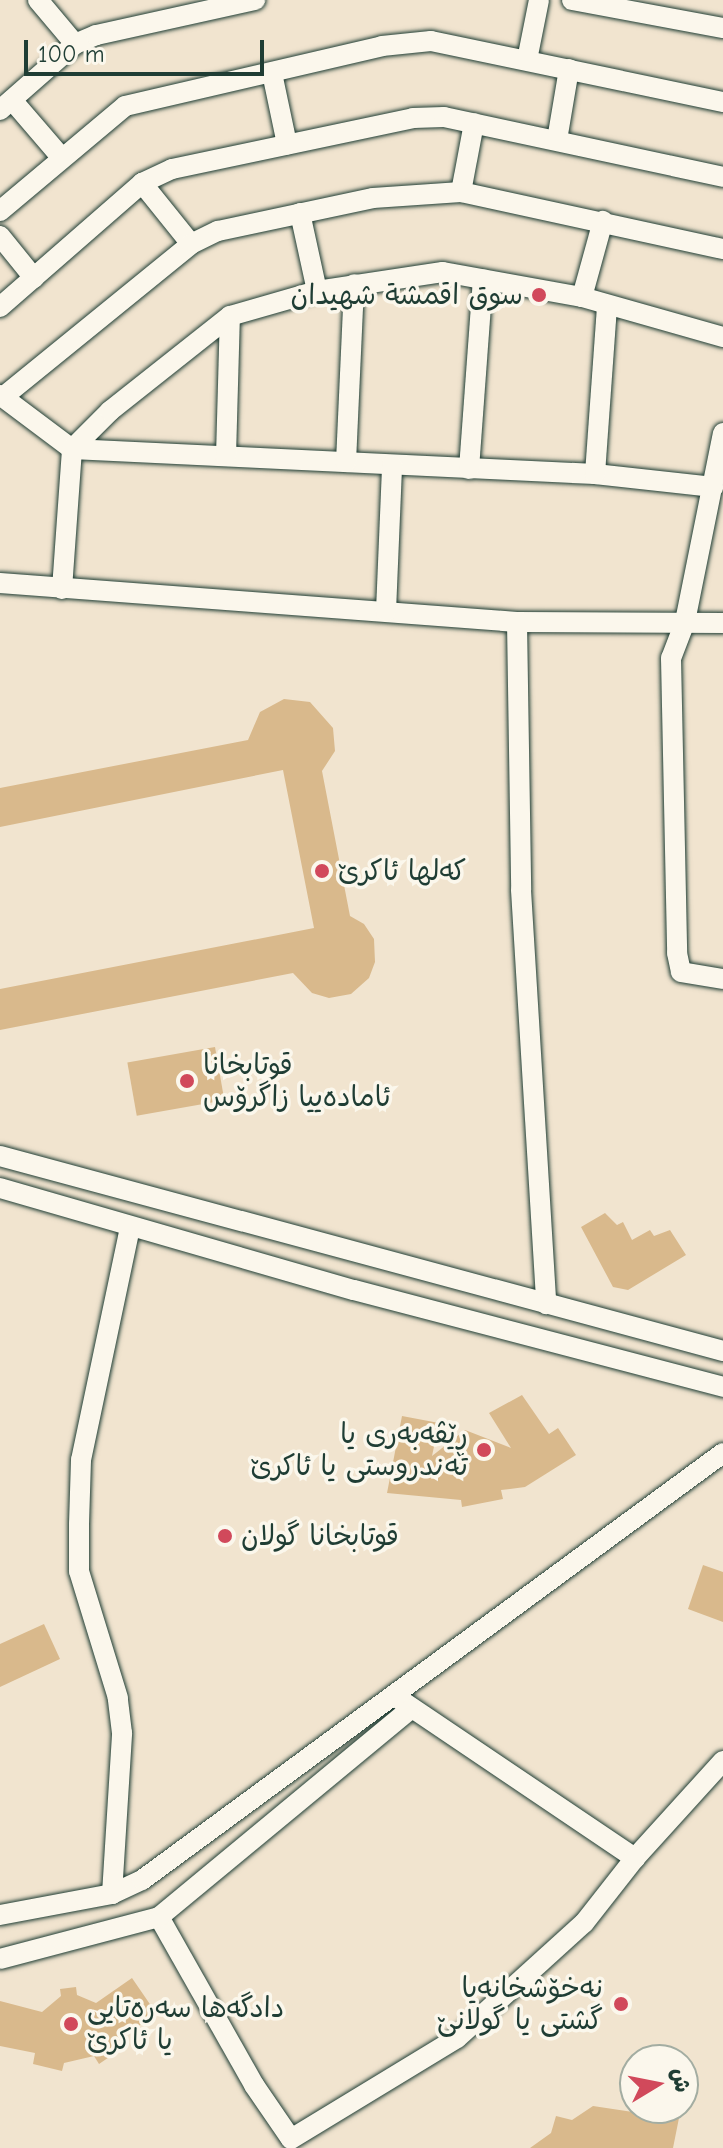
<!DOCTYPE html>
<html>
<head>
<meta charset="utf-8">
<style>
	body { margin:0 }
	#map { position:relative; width:723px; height:2148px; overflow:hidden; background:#f1e4cf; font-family:"Comic Neue","Playpen Sans Arabic",sans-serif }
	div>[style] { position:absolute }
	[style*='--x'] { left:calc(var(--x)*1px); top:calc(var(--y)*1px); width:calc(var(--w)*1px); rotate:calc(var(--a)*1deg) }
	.building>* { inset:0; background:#d9b98c; transform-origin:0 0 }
	.roads { filter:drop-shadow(0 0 2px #1f3d34) drop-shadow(0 0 2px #1f3d34) }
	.minor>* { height:20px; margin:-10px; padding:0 10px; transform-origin:10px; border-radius:10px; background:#fbf7ec }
	.dots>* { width:22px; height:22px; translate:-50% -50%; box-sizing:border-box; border:4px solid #fbf7ec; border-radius:50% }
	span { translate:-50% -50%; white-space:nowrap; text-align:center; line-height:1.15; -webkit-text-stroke:7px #fbf7ec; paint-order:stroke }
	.poi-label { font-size:28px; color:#1f3d34 }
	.right { translate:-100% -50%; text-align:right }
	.left { translate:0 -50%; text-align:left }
	.north { position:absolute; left:619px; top:2044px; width:80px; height:80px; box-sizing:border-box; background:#fbf7ec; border:2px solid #a3ada2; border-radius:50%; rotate:80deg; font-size:22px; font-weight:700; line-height:32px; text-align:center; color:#1f3d34 }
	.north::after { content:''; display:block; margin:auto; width:28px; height:36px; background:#d1495b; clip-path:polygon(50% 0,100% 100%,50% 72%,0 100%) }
	.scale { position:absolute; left:24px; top:40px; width:240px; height:36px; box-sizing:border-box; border:4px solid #1f3d34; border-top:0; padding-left:10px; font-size:24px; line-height:28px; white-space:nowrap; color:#1f3d34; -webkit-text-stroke:6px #fbf7ec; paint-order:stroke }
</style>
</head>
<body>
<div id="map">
	<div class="building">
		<i style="clip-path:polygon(284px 699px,310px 702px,333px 728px,335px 751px,322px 771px,350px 916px,364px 924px,374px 939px,375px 962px,369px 978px,351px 994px,329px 998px,312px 993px,293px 973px,0 1030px,0 989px,314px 928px,283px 770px,0 827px,0 788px,248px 740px,260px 712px)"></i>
		<i style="left:215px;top:1047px;width:54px;height:89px;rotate:80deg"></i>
		<i style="clip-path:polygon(605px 1213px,617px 1225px,623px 1222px,632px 1240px,650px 1230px,654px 1236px,670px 1230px,686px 1255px,628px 1290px,613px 1287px,581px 1227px)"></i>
		<i style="clip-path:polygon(522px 1395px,549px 1434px,558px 1428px,576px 1455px,525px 1487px,501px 1490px,503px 1499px,462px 1507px,461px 1500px,387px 1493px,402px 1416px,439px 1423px,432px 1456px,465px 1430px,511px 1448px,489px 1413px)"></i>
		<i style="clip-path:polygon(703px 1565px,723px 1572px,723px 1622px,688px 1609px)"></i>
		<i style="clip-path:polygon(44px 1624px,60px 1659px,0 1687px,0 1644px)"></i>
		<i style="clip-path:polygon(132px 1978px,156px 2013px,120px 2040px,124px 2047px,99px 2064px,94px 2056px,64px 2063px,62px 2071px,33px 2064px,35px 2053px,0 2046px,0 2001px,42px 2012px,61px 1996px,60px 1989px,76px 1987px,77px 1995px,96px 2003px)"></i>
		<i style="clip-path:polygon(593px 2106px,646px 2114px,647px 2108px,681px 2108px,673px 2148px,530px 2148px,551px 2133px,556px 2116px,572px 2120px)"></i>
	</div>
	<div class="roads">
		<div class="minor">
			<i style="--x:38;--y:0;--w:57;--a:49.9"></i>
			<i style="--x:572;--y:0;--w:154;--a:10.5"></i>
			<i style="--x:527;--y:60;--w:61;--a:-78.7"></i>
			<i style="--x:272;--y:73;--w:73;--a:78.1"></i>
			<i style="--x:12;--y:100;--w:75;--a:49.3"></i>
			<i style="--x:0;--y:110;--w:100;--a:-41.3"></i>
			<i style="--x:75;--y:44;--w:23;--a:-23"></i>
			<i style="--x:96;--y:35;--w:163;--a:-12.4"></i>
			<i style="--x:557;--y:140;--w:72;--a:-80.4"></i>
			<i style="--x:142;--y:183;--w:78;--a:51.2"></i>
			<i style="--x:461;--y:192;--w:70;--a:-79.3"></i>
			<i style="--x:0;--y:211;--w:163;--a:-40"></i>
			<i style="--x:125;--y:106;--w:264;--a:-13.1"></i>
			<i style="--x:382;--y:46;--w:49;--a:-5.8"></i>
			<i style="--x:431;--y:41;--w:298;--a:11.8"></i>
			<i style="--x:300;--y:213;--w:80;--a:77.7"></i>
			<i style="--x:0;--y:236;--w:54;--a:51"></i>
			<i style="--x:582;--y:297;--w:79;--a:-74.6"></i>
			<i style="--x:0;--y:307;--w:189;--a:-41.1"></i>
			<i style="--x:142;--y:183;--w:33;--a:-25"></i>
			<i style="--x:172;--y:169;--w:246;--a:-11.9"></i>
			<i style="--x:413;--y:118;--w:31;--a:-2"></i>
			<i style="--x:444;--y:117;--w:285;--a:12.1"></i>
			<i style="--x:0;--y:395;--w:90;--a:36.9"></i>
			<i style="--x:72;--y:449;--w:524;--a:2.74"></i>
			<i style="--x:595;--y:474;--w:119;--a:6.3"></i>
			<i style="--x:3;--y:397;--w:242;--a:-39.1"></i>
			<i style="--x:191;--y:244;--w:30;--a:-26"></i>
			<i style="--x:218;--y:231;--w:158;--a:-12"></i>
			<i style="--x:373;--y:198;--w:88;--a:-3.9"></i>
			<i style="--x:461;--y:192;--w:268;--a:12.3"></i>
			<i style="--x:723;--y:433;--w:193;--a:101.4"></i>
			<i style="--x:685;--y:622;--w:39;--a:111"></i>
			<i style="--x:671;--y:658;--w:295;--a:88.8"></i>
			<i style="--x:677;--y:953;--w:19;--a:78"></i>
			<i style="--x:681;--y:972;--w:43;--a:9.5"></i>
			<i style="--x:226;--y:456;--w:140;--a:-88.4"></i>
			<i style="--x:346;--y:462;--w:178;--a:-87.4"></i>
			<i style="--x:469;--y:469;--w:190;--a:-85.8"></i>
			<i style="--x:595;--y:474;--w:168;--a:-85.9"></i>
			<i style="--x:0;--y:583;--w:518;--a:4.31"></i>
			<i style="--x:517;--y:622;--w:206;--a:0.3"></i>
			<i style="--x:62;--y:589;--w:140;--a:-85.9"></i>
			<i style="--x:72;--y:449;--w:54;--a:-45"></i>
			<i style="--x:110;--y:411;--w:153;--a:-38.4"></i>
			<i style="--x:230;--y:316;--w:91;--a:-16"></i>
			<i style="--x:317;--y:291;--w:127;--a:-8.6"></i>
			<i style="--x:443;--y:272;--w:141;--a:10.2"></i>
			<i style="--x:582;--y:297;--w:147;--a:15.8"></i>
			<i style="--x:386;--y:611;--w:146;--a:-87.6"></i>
			<i style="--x:517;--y:622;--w:268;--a:89.1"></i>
			<i style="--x:521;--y:890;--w:415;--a:86.5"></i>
			<i style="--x:0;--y:1156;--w:749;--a:15.09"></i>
			<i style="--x:0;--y:1188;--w:368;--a:16.1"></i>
			<i style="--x:354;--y:1290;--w:382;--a:14.7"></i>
			<i style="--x:399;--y:1699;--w:285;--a:34"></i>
			<i style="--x:635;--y:1858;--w:131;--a:-47.8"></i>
			<i style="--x:112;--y:1894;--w:161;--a:-86.4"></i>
			<i style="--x:122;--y:1733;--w:35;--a:-97"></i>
			<i style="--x:118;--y:1698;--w:133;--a:-107.1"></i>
			<i style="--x:79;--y:1571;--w:47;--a:-90"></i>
			<i style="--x:79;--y:1524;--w:64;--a:-88.2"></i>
			<i style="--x:81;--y:1460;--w:237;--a:-78.1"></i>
			<i style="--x:0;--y:1915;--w:114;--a:-10.6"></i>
			<i style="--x:112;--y:1894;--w:33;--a:-25"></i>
			<i style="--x:142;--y:1880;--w:721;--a:-36.31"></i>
			<i style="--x:159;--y:1917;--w:193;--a:60.5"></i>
			<i style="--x:254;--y:2085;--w:65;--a:55.6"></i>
			<i style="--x:291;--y:2139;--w:194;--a:-31.3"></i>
			<i style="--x:457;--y:2038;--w:171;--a:-42.2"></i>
			<i style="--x:584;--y:1923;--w:83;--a:-51.9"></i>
			<i style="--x:0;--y:1959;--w:164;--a:-14.8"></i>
			<i style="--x:159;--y:1917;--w:325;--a:-39.6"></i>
		</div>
	</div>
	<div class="dots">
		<i style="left:539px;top:295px;background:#d1495b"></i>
		<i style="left:322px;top:871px;background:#d1495b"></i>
		<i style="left:187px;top:1081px;background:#d1495b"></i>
		<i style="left:484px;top:1450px;background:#d1495b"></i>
		<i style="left:225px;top:1536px;background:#d1495b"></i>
		<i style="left:621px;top:2004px;background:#d1495b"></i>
		<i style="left:71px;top:2024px;background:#d1495b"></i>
	</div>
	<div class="poi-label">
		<span class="right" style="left:523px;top:295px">سوق اقمشة شهيدان</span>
		<span class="left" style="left:338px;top:871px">کەلها ئاکرێ</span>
		<span class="left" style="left:203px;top:1081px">قوتابخانا<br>ئامادەییا زاگرۆس</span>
		<span class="right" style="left:468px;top:1450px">ڕێڤەبەری یا<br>تەندروستی یا ئاکرێ</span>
		<span class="left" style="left:241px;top:1536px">قوتابخانا گولان</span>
		<span class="right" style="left:603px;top:2004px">نەخۆشخانەیا<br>گشتی یا گولانێ</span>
		<span class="left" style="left:87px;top:2024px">دادگەها سەرەتایی<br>یا ئاکرێ</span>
	</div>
	<div class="north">ش</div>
	<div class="scale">100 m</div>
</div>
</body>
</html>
